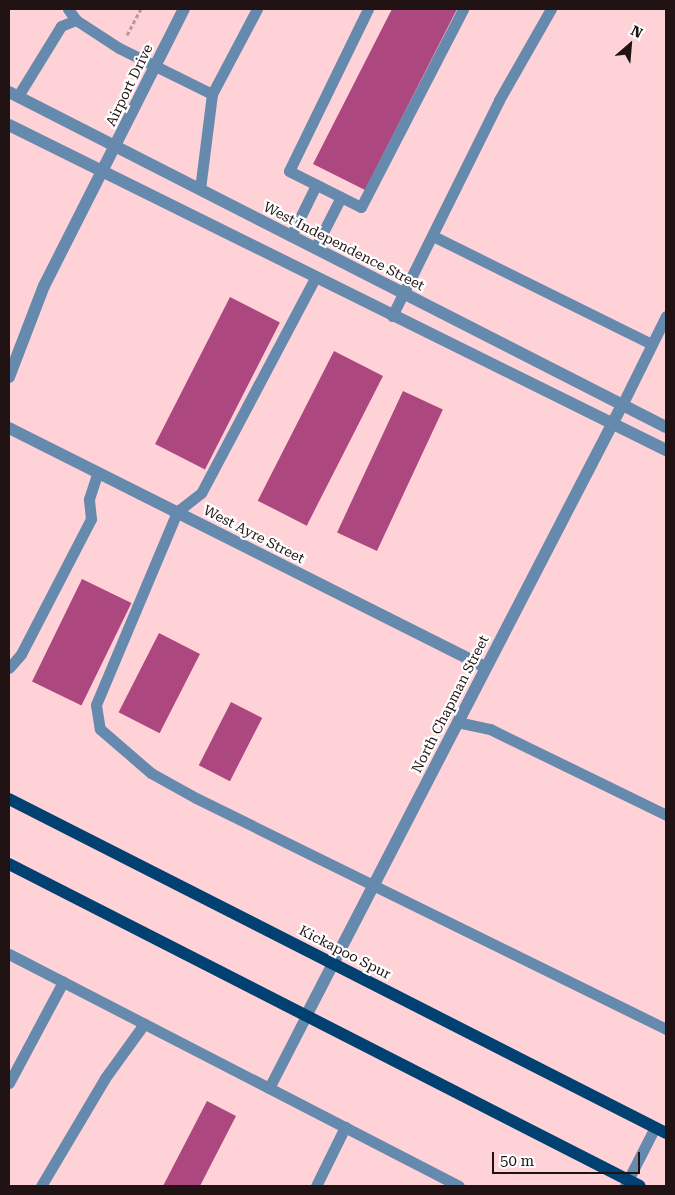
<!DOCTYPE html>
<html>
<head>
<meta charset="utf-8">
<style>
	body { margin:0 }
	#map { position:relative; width:675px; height:1195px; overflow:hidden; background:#ffd2d8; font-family:"Roboto Serif",serif }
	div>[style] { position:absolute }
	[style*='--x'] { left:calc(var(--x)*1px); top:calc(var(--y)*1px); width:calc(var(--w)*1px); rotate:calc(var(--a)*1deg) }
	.building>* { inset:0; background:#ad4780; transform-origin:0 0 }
	.path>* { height:3px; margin-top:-1.5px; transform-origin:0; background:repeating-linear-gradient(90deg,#bb979c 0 4px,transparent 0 6.5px) }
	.service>* { height:11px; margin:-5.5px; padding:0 5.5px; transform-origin:5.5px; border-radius:5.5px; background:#668aad }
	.minor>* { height:12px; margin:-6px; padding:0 6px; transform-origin:6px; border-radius:6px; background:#668aad }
	.tertiary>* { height:12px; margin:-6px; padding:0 6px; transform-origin:6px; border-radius:6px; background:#668aad }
	.primary>* { height:12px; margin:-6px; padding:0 6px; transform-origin:6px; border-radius:6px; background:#004171 }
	span { translate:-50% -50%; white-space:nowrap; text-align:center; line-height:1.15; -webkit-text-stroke:4.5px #fff; paint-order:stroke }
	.street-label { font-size:14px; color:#211214 }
	.frame { position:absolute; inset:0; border:10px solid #211214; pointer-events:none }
	.north { position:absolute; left:605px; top:20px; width:50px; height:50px; -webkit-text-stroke:4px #fff; paint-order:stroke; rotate:27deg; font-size:14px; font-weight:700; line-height:20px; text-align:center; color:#211214 }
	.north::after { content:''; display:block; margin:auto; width:18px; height:22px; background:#211214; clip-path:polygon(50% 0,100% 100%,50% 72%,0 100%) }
	.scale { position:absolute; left:492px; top:1152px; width:148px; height:22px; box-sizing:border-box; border:2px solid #211214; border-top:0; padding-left:6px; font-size:15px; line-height:18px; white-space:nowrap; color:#211214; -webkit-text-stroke:4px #fff; paint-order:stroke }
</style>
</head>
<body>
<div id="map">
	<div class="building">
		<i style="clip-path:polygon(392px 9px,457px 9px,365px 190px,313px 164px)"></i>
		<i style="left:230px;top:297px;width:56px;height:165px;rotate:27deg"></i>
		<i style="left:334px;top:351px;width:55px;height:168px;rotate:27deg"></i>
		<i style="left:403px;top:391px;width:44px;height:156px;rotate:25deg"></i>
		<i style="left:82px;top:579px;width:55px;height:114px;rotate:26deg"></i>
		<i style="left:159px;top:633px;width:46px;height:89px;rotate:27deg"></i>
		<i style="left:231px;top:702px;width:35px;height:71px;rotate:27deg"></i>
		<i style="clip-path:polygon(207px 1101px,236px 1116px,200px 1186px,163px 1186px)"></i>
	</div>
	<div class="path">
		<i style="--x:127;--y:35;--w:30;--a:-62"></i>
	</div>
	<div class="service">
		<i style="--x:68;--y:9;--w:14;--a:54"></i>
		<i style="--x:368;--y:9;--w:180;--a:116"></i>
		<i style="--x:289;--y:171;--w:80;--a:26.6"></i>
		<i style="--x:361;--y:207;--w:223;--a:-62.7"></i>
		<i style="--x:18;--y:96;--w:82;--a:-58.4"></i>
		<i style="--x:61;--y:26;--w:16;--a:-22"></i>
		<i style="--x:76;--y:20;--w:51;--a:33.1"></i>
		<i style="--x:119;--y:48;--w:104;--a:26.3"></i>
		<i style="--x:200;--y:189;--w:96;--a:-82.8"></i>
		<i style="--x:212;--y:94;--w:96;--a:-62.1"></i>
		<i style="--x:291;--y:236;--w:57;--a:-63.9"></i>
		<i style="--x:433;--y:236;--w:244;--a:26.3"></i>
		<i style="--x:315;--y:248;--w:57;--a:-63"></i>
		<i style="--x:315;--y:278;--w:243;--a:117.9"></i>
		<i style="--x:201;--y:493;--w:31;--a:142"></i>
		<i style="--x:177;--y:512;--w:209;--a:112.8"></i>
		<i style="--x:96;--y:705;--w:24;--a:81"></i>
		<i style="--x:100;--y:729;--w:67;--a:40.8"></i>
		<i style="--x:151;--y:773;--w:51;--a:29.1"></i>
		<i style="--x:196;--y:798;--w:524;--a:26.17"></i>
		<i style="--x:392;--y:316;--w:241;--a:-63.6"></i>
		<i style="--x:499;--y:100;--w:105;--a:-60.3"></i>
		<i style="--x:622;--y:405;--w:99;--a:-63.7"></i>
		<i style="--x:9;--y:668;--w:18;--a:-49"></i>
		<i style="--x:21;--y:654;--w:152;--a:-62.6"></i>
		<i style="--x:91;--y:519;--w:20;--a:-96"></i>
		<i style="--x:89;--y:499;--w:28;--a:-72"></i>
		<i style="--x:457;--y:722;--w:34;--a:12"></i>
		<i style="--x:490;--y:729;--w:196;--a:26"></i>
		<i style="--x:9;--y:954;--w:506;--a:27.27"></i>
		<i style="--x:9;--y:1083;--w:115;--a:-61.9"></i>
		<i style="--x:269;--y:1088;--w:81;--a:-62.8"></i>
		<i style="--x:41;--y:1186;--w:126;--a:-59.3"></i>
		<i style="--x:105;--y:1078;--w:67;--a:-54.2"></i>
		<i style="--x:316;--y:1186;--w:66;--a:-63.8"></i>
		<i style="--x:625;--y:1186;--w:66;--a:-63"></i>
	</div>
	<div class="minor">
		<i style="--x:9;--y:428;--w:533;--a:26.66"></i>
		<i style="--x:306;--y:1016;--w:688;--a:-62.65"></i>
	</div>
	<div class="tertiary">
		<i style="--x:9;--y:92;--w:737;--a:27.02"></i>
		<i style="--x:9;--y:125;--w:733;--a:26.32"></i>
		<i style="--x:9;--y:377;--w:97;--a:-69"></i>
		<i style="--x:44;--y:286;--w:310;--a:-63.2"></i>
	</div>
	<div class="primary">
		<i style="--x:9;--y:799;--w:737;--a:26.95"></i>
		<i style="--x:9;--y:864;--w:708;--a:27.04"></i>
	</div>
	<div class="street-label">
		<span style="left:129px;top:85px;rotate:-64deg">Airport Drive</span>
		<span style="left:344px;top:246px;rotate:27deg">West Independence Street</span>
		<span style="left:254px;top:534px;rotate:27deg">West Ayre Street</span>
		<span style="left:450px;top:704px;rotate:-63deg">North Chapman Street</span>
		<span style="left:345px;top:952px;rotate:27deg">Kickapoo Spur</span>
	</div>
	<div class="frame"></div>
	<div class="north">N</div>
	<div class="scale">50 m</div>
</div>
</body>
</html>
